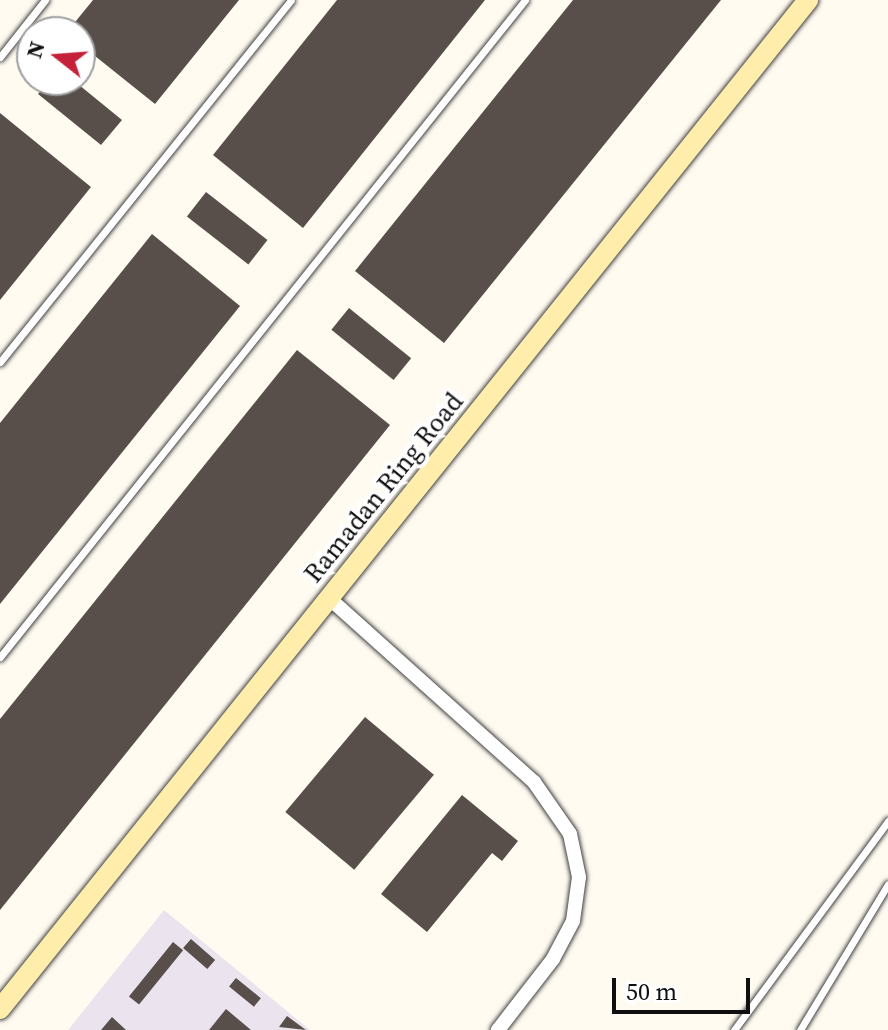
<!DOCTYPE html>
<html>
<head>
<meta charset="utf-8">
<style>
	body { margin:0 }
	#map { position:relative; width:888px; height:1030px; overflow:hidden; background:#fffbf1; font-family:"Source Serif 4",serif }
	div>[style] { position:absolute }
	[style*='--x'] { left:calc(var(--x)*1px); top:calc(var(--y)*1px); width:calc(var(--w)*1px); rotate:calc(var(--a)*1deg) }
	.industrial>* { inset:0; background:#ebe3ee }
	.building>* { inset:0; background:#584f4b; transform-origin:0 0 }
	.roads { filter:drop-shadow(0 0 2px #424242) drop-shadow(0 0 2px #424242) }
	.lane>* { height:7px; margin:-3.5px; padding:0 3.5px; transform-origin:3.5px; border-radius:3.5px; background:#fff }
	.street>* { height:14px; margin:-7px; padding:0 7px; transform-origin:7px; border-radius:7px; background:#fff }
	.secondary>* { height:20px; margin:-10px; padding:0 10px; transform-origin:10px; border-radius:10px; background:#ffedac }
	span { translate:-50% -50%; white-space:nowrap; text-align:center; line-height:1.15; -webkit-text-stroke:8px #fff; paint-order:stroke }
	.street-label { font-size:26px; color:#0f0f0f }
	.north { position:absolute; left:16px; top:16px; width:80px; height:80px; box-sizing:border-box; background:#fff; border:2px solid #9f9f9f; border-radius:50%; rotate:287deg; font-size:22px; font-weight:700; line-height:32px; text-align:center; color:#0f0f0f }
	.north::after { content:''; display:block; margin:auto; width:28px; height:36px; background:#c5213a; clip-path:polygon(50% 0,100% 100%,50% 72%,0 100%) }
	.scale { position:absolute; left:612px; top:978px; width:138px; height:36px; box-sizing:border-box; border:4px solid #0f0f0f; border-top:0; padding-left:10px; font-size:24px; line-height:28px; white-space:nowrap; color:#0f0f0f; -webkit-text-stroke:6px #fff; paint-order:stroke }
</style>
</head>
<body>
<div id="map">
	<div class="industrial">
		<i style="clip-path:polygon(164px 910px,310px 1030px,68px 1030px)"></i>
	</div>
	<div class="building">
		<i style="clip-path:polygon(93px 0,239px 0,155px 104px,80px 44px,80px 32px,67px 32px)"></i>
		<i style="clip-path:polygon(337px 0,485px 0,303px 228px,213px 155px)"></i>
		<i style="clip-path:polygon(573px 0,721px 0,444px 343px,355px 271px)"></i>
		<i style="clip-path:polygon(50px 80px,73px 80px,122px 120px,101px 145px,38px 94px)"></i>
		<i style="clip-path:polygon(0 113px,91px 187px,0 300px)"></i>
		<i style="left:206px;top:192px;width:78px;height:31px;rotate:38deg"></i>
		<i style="clip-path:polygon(152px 234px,240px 306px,0 604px,0 423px)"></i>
		<i style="left:349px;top:308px;width:80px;height:28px;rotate:39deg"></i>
		<i style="clip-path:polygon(297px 350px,390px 425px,0 910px,0 719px)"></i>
		<i style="left:365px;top:717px;width:90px;height:124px;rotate:40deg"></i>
		<i style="clip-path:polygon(462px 795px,518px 841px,502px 861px,492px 853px,427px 932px,381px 894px)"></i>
		<i style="left:191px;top:939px;width:32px;height:12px;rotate:41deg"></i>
		<i style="left:173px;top:942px;width:13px;height:70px;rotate:39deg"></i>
		<i style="left:236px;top:978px;width:32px;height:11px;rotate:39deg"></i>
		<i style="clip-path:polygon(226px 1009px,251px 1030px,209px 1030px)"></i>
		<i style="clip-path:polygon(287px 1016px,306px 1030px,279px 1027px)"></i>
		<i style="clip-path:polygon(112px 1017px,126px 1030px,101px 1030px)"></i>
	</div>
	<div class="roads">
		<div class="lane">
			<i style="--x:0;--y:57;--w:73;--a:-51.7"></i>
			<i style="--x:0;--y:362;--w:464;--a:-51.2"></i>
			<i style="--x:0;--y:657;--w:841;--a:-51.37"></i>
			<i style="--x:734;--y:1030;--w:260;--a:-53.6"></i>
			<i style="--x:800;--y:1030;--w:170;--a:-58.9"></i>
		</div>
		<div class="street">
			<i style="--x:330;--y:599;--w:274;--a:41.9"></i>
			<i style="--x:534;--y:782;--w:63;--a:55.3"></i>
			<i style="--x:570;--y:834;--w:44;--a:78.2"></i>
			<i style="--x:579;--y:877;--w:44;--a:97.8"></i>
			<i style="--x:573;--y:921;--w:43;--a:117.8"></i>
			<i style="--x:553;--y:959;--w:90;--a:127.8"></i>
		</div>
		<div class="secondary">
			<i style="--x:0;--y:1009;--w:1293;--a:-51.31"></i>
		</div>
	</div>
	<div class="street-label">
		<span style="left:384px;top:488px;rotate:-51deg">Ramadan Ring Road</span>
	</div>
	<div class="north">N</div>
	<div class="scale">50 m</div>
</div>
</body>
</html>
